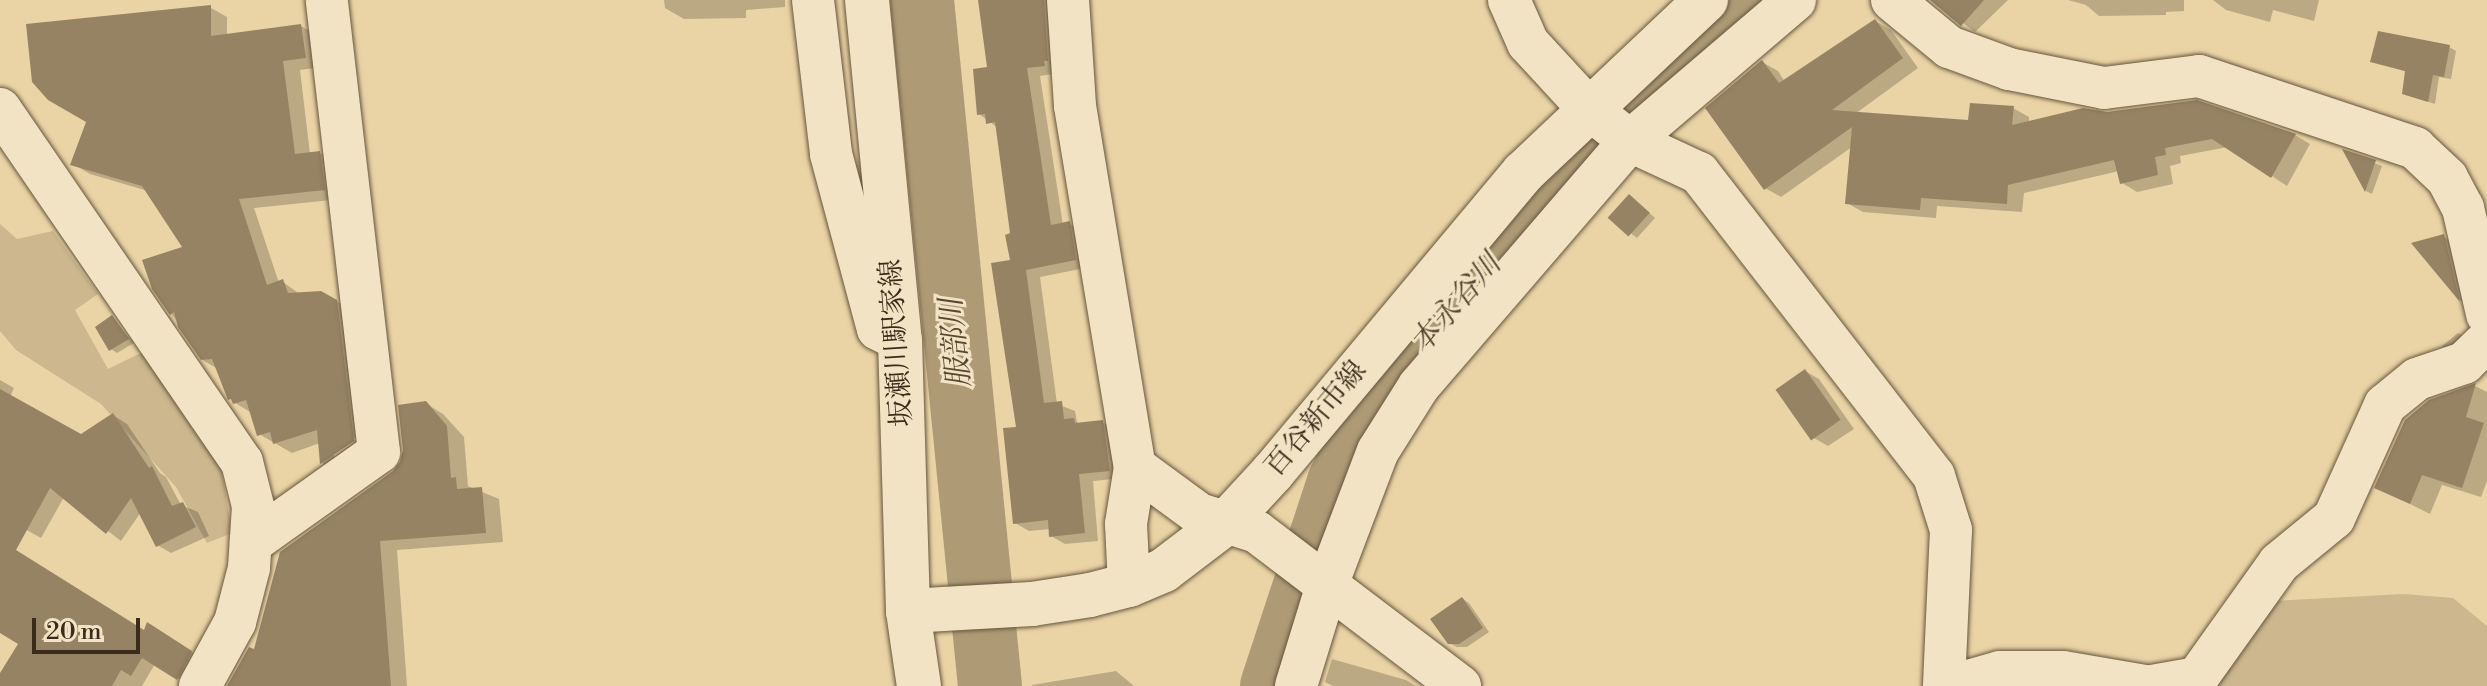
<!DOCTYPE html>
<html>
<head>
<meta charset="utf-8">
<style>
	body { margin:0 }
	#map { position:relative; width:2487px; height:686px; overflow:hidden; background:#ead4a5; font-family:"Libre Bodoni","Noto Serif JP",serif }
	div>[style] { position:absolute }
	[style*='--x'] { left:calc(var(--x)*1px); top:calc(var(--y)*1px); width:calc(var(--w)*1px); rotate:calc(var(--a)*1deg) }
	.green>* { inset:0; background:#ccb78e }
	.shadow>* { inset:0; background:#0003 }
	.river>* { height:64px; margin:-32px; padding:0 32px; transform-origin:32px; border-radius:32px; background:#ae9b76 }
	.building>* { inset:0; background:#968363; transform-origin:0 0 }
	.roads { filter:drop-shadow(0 0 2px #66563e) drop-shadow(0 0 2px #66563e) }
	.street>* { height:42px; margin:-21px; padding:0 21px; transform-origin:21px; border-radius:21px; background:#f1e3c4 }
	.secondary>* { height:44px; margin:-22px; padding:0 22px; transform-origin:22px; border-radius:22px; background:#f1e3c4 }
	span { translate:-50% -50%; white-space:nowrap; text-align:center; line-height:1.15; -webkit-text-stroke:6px #f1e3c4; paint-order:stroke }
	.street-label { font-size:28px; color:#3a2c1b }
	.water-label { font-size:30px; color:#574832; font-style:italic }
	.scale { position:absolute; left:32px; top:618px; width:108px; height:36px; box-sizing:border-box; border:4px solid #3a2c1b; border-top:0; padding-left:10px; font-size:24px; line-height:28px; white-space:nowrap; color:#3a2c1b; -webkit-text-stroke:6px #f1e3c4; paint-order:stroke }
</style>
</head>
<body>
<div id="map">
	<div class="green">
		<i style="clip-path:polygon(0 224px,17px 239px,53px 231px,98px 294px,75px 310px,108px 369px,145px 351px,220px 461px,232px 533px,207px 543px,176px 487px,101px 404px,16px 350px,0 331px)"></i>
		<i style="clip-path:polygon(2404px 594px,2453px 598px,2487px 626px,2487px 686px,2201px 686px,2273px 601px)"></i>
	</div>
	<div class="shadow">
		<i style="clip-path:polygon(664px 0,785px 0,785px 7px,746px 10px,746px 18px,684px 19px,665px 8px)"></i>
		<i style="clip-path:polygon(981px 0,1062px 0,1059px 73px,1040px 76px,1063px 225px,1070px 224px,1084px 232px,1090px 267px,1040px 277px,1057px 404px,1075px 411px,1077px 422px,1081px 425px,1102px 422px,1117px 431px,1124px 478px,1093px 481px,1098px 541px,1065px 544px,1051px 536px,1051px 529px,1029px 531px,1015px 523px,1018px 428px,1012px 235px,998px 128px,979px 114px,989px 69px)"></i>
		<i style="clip-path:polygon(1932px 0,2008px 0,1975px 32px)"></i>
		<i style="clip-path:polygon(2068px 0,2184px 0,2184px 11px,2166px 12px,2166px 15px,2099px 16px,2086px 5px)"></i>
		<i style="clip-path:polygon(2213px 0,2319px 0,2314px 21px,2273px 10px,2270px 22px,2226px 10px)"></i>
		<i style="clip-path:polygon(evenodd,211px 8px,227px 17px,227px 36px,301px 26px,318px 36px,322px 67px,300px 70px,310px 154px,320px 153px,337px 163px,341px 199px,254px 208px,279px 283px,283px 282px,301px 295px,321px 293px,354px 311px,370px 450px,339px 472px,322px 463px,320px 443px,292px 453px,259px 434px,252px 413px,235px 403px,218px 369px,204px 361px,171px 313px,185px 248px,148px 191px,90px 174px,73px 164px,211px 8px,361px 433px,363px 436px,334px 457px,334px 452px,361px 433px)"></i>
		<i style="clip-path:polygon(1875px 21px,1891px 30px,1918px 68px,1855px 114px,1970px 123px,2013px 108px,2029px 117px,2029px 123px,2295px 135px,2310px 144px,2287px 186px,2228px 147px,2180px 156px,2181px 163px,2170px 166px,2173px 184px,2137px 192px,2122px 183px,2119px 171px,2024px 193px,2022px 212px,1937px 206px,1936px 218px,1863px 212px,1847px 203px,1852px 147px,1781px 197px,1765px 188px,1762px 62px,1778px 71px,1785px 82px)"></i>
		<i style="clip-path:polygon(2449px 47px,2456px 51px,2451px 79px,2439px 77px,2435px 104px,2411px 96px,2407px 72px,2372px 61px)"></i>
		<i style="clip-path:polygon(2346px 152px,2382px 166px,2372px 194px,2366px 191px)"></i>
		<i style="clip-path:polygon(1636px 201px,1655px 218px,1637px 238px,1610px 218px)"></i>
		<i style="clip-path:polygon(2444px 237px,2458px 245px,2472px 307px,2461px 301px,2414px 244px)"></i>
		<i style="clip-path:polygon(112px 318px,134px 343px,117px 353px,111px 349px)"></i>
		<i style="clip-path:polygon(2458px 333px,2471px 341px,2454px 353px,2442px 346px)"></i>
		<i style="clip-path:polygon(1805px 371px,1819px 379px,1854px 429px,1828px 446px,1814px 438px)"></i>
		<i style="clip-path:polygon(0 380px,14px 388px,10px 397px,81px 436px,113px 415px,127px 424px,160px 473px,166px 477px,181px 505px,198px 512px,209px 536px,171px 553px,157px 545px,141px 512px,121px 541px,64px 497px,41px 538px,0 515px)"></i>
		<i style="clip-path:polygon(2475px 386px,2487px 392px,2487px 481px,2481px 497px,2442px 485px,2430px 514px,2376px 487px,2430px 402px)"></i>
		<i style="clip-path:polygon(425px 403px,443px 414px,464px 437px,468px 486px,499px 499px,503px 542px,397px 550px,407px 686px,230px 686px,402px 463px)"></i>
		<i style="clip-path:polygon(0 583px,145px 632px,161px 632px,204px 660px,191px 686px,155px 664px,142px 686px,0 686px,0 677px,20px 643px,0 630px)"></i>
		<i style="clip-path:polygon(1463px 599px,1469px 603px,1489px 632px,1467px 647px,1457px 647px,1449px 643px)"></i>
		<i style="clip-path:polygon(1332px 659px,1406px 680px,1416px 686px,1333px 686px,1325px 682px)"></i>
		<i style="clip-path:polygon(1116px 671px,1134px 686px,1032px 686px,1032px 685px)"></i>
	</div>
	<div class="river">
		<i style="--x:922;--y:0;--w:689;--a:84.34"></i>
		<i style="--x:1272;--y:686;--w:215;--a:-71.8"></i>
		<i style="--x:1339;--y:482;--w:116;--a:-63.9"></i>
		<i style="--x:1390;--y:378;--w:367;--a:-48.5"></i>
		<i style="--x:1633;--y:103;--w:161;--a:-39.7"></i>
	</div>
	<div class="building">
		<i style="clip-path:polygon(978px 0,1044px 0,1048px 61px,1044px 61px,1045px 66px,1027px 68px,1051px 225px,1070px 221px,1076px 260px,1026px 270px,1044px 403px,1062px 401px,1064px 419px,1074px 418px,1075px 423px,1103px 420px,1110px 471px,1079px 474px,1085px 533px,1049px 537px,1048px 520px,1013px 524px,1003px 428px,1016px 427px,991px 263px,1010px 260px,1005px 235px,1010px 233px,995px 122px,986px 124px,985px 114px,977px 115px,973px 69px,987px 67px)"></i>
		<i style="clip-path:polygon(1930px 0,1984px 0,1961px 26px)"></i>
		<i style="clip-path:polygon(211px 5px,211px 36px,301px 24px,306px 58px,283px 61px,295px 154px,320px 151px,325px 190px,239px 199px,267px 285px,283px 279px,288px 293px,321px 291px,337px 300px,354px 441px,320px 464px,317px 430px,273px 444px,270px 432px,257px 436px,246px 400px,233px 404px,231px 399px,228px 400px,212px 359px,201px 360px,178px 327px,174px 312px,170px 315px,152px 289px,142px 260px,182px 247px,142px 186px,70px 165px,86px 122px,48px 100px,32px 82px,26px 24px)"></i>
		<i style="clip-path:polygon(1875px 19px,1903px 58px,1832px 110px,1968px 120px,1970px 103px,2014px 106px,2012px 125px,2083px 108px,2107px 112px,2197px 100px,2296px 134px,2271px 178px,2212px 139px,2165px 148px,2166px 155px,2155px 157px,2158px 175px,2120px 184px,2114px 160px,2008px 185px,2007px 204px,1921px 198px,1920px 210px,1845px 204px,1852px 127px,1764px 190px,1705px 108px,1762px 60px,1779px 83px)"></i>
		<i style="clip-path:polygon(2378px 31px,2450px 45px,2444px 77px,2433px 75px,2428px 102px,2402px 94px,2405px 71px,2370px 62px)"></i>
		<i style="clip-path:polygon(2342px 149px,2376px 160px,2365px 192px)"></i>
		<i style="left:1629px;top:194px;width:28px;height:32px;rotate:42deg"></i>
		<i style="clip-path:polygon(2444px 234px,2460px 302px,2411px 243px)"></i>
		<i style="clip-path:polygon(112px 315px,129px 339px,109px 351px,95px 327px)"></i>
		<i style="left:1805px;top:369px;width:62px;height:36px;rotate:55deg"></i>
		<i style="clip-path:polygon(2476px 383px,2466px 417px,2484px 423px,2462px 488px,2422px 475px,2410px 504px,2374px 488px,2405px 420px,2429px 400px)"></i>
		<i style="clip-path:polygon(0 389px,81px 434px,113px 413px,149px 468px,152px 466px,172px 506px,183px 502px,196px 527px,156px 547px,131px 498px,106px 534px,50px 488px,16px 550px,144px 630px,147px 622px,192px 651px,177px 680px,142px 658px,131px 676px,121px 670px,112px 686px,0 686px,0 673px,18px 644px,0 633px)"></i>
		<i style="clip-path:polygon(426px 401px,447px 426px,451px 478px,456px 477px,457px 489px,482px 487px,486px 533px,380px 541px,391px 686px,227px 686px,249px 647px,254px 649px,280px 552px,393px 471px,400px 462px,403px 450px,398px 405px)"></i>
		<i style="clip-path:polygon(1462px 597px,1483px 628px,1459px 644px,1448px 644px,1430px 619px)"></i>
	</div>
	<div class="roads">
		<div class="street">
			<i style="--x:813;--y:0;--w:155;--a:83.3"></i>
			<i style="--x:831;--y:154;--w:181;--a:75"></i>
			<i style="--x:878;--y:329;--w:25;--a:27"></i>
			<i style="--x:1068;--y:0;--w:106;--a:86.2"></i>
			<i style="--x:1075;--y:106;--w:366;--a:80.6"></i>
			<i style="--x:1135;--y:467;--w:58;--a:99"></i>
			<i style="--x:1126;--y:524;--w:61;--a:87.2"></i>
			<i style="--x:1509;--y:0;--w:47;--a:66.2"></i>
			<i style="--x:1528;--y:43;--w:88;--a:47.3"></i>
			<i style="--x:1588;--y:108;--w:53;--a:38.2"></i>
			<i style="--x:1630;--y:141;--w:76;--a:24.9"></i>
			<i style="--x:1699;--y:173;--w:383;--a:52.2"></i>
			<i style="--x:1934;--y:476;--w:57;--a:72.5"></i>
			<i style="--x:1951;--y:530;--w:156;--a:92.6"></i>
			<i style="--x:1892;--y:0;--w:74;--a:39.5"></i>
			<i style="--x:1949;--y:47;--w:64;--a:20.1"></i>
			<i style="--x:2009;--y:69;--w:97;--a:11.3"></i>
			<i style="--x:2104;--y:88;--w:96;--a:-7.2"></i>
			<i style="--x:2199;--y:76;--w:228;--a:18.4"></i>
			<i style="--x:2415;--y:148;--w:44;--a:43.2"></i>
			<i style="--x:2447;--y:178;--w:34;--a:62"></i>
			<i style="--x:2463;--y:208;--w:109;--a:77.2"></i>
			<i style="--x:0;--y:109;--w:428;--a:55.6"></i>
			<i style="--x:242;--y:462;--w:45;--a:76"></i>
			<i style="--x:253;--y:506;--w:62;--a:93.7"></i>
			<i style="--x:249;--y:568;--w:56;--a:104.5"></i>
			<i style="--x:235;--y:622;--w:73;--a:118.7"></i>
			<i style="--x:1135;--y:467;--w:79;--a:36.3"></i>
			<i style="--x:1199;--y:514;--w:61;--a:17.2"></i>
			<i style="--x:1257;--y:532;--w:255;--a:37.2"></i>
			<i style="--x:251;--y:543;--w:157;--a:-35.4"></i>
			<i style="--x:379;--y:452;--w:455;--a:-96.6"></i>
			<i style="--x:1296;--y:686;--w:106;--a:-72.9"></i>
			<i style="--x:1327;--y:585;--w:143;--a:-69.2"></i>
			<i style="--x:1378;--y:451;--w:77;--a:-57.8"></i>
			<i style="--x:1419;--y:386;--w:323;--a:-49.3"></i>
			<i style="--x:1630;--y:141;--w:217;--a:-40.5"></i>
			<i style="--x:1951;--y:686;--w:51;--a:-15.9"></i>
			<i style="--x:2000;--y:672;--w:63;--a:0"></i>
			<i style="--x:2063;--y:672;--w:83;--a:9.7"></i>
			<i style="--x:2152;--y:686;--w:46;--a:-10.1"></i>
			<i style="--x:2197;--y:678;--w:141;--a:-54.5"></i>
			<i style="--x:2279;--y:563;--w:71;--a:-39.3"></i>
			<i style="--x:2334;--y:518;--w:124;--a:-65.7"></i>
			<i style="--x:2385;--y:405;--w:41;--a:-39.1"></i>
			<i style="--x:2417;--y:379;--w:50;--a:-18.8"></i>
			<i style="--x:2464;--y:363;--w:32;--a:-44"></i>
		</div>
		<div class="secondary">
			<i style="--x:867;--y:0;--w:342;--a:84.5"></i>
			<i style="--x:900;--y:340;--w:271;--a:88.3"></i>
			<i style="--x:908;--y:611;--w:76;--a:81.7"></i>
			<i style="--x:908;--y:611;--w:124;--a:-3.2"></i>
			<i style="--x:1032;--y:604;--w:59;--a:-8.8"></i>
			<i style="--x:1090;--y:595;--w:40;--a:-14.4"></i>
			<i style="--x:1129;--y:585;--w:38;--a:-23"></i>
			<i style="--x:1164;--y:570;--w:78;--a:-37.2"></i>
			<i style="--x:1226;--y:523;--w:69;--a:-47.3"></i>
			<i style="--x:1273;--y:472;--w:390;--a:-50.1"></i>
			<i style="--x:1523;--y:173;--w:252;--a:-43.4"></i>
		</div>
	</div>
	<div class="street-label">
		<span style="left:897px;top:343px;rotate:-94deg">坂瀬川駅家線</span>
		<span style="left:1316px;top:419px;rotate:-50deg">百谷新市線</span>
	</div>
	<div class="water-label">
		<span style="left:1456px;top:304px;rotate:-49deg">本永谷川</span>
		<span style="left:956px;top:343px;rotate:-96deg">服部川</span>
	</div>
	<div class="scale">20 m</div>
</div>
</body>
</html>
